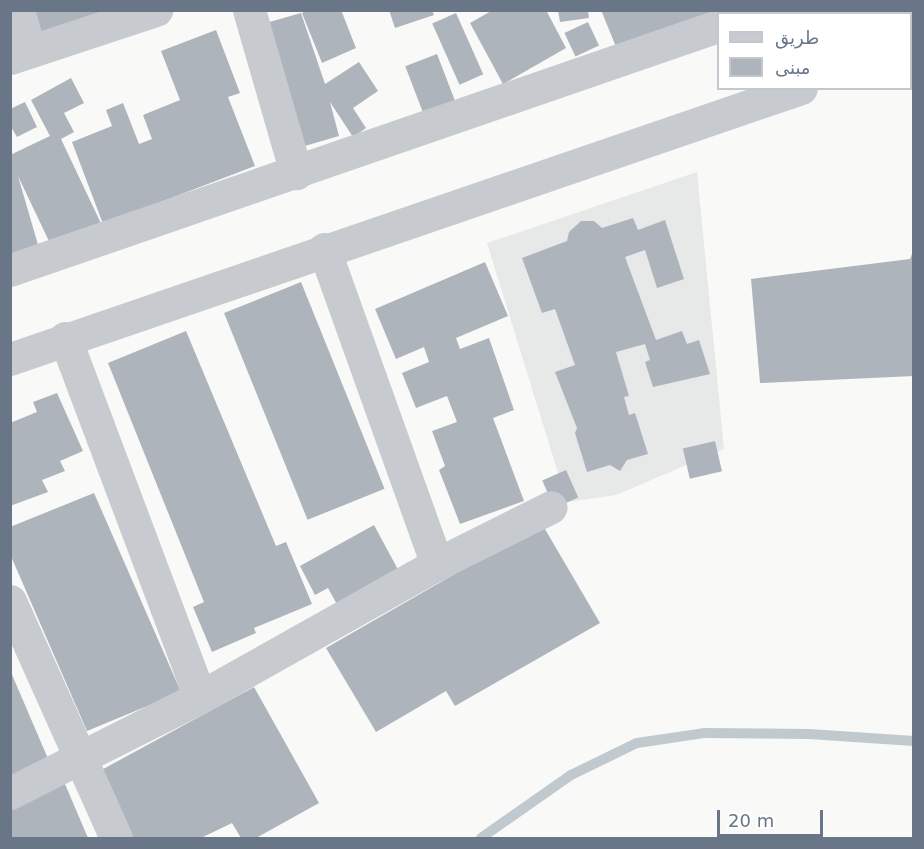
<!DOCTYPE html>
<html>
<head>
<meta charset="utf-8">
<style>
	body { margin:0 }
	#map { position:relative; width:924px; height:849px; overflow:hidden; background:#f9f9f7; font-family:"DejaVu Sans","Noto Sans Arabic",sans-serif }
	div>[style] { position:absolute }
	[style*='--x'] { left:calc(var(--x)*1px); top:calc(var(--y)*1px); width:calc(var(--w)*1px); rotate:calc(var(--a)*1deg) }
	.built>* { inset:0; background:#e7e8e8 }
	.stream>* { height:10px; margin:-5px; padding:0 5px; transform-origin:5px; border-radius:5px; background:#c0c9ce }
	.building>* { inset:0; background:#aeb4bc; transform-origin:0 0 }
	.minor>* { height:33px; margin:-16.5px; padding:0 16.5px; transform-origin:16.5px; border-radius:16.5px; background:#c7cace }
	span { translate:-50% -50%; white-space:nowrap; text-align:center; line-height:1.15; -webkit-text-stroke:6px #fff; paint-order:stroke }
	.frame { position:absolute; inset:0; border:12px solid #687688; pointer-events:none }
	.legend { position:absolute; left:717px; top:12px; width:195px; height:78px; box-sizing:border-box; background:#fff; border:2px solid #c3c8cf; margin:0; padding:8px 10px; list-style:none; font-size:18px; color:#687688 }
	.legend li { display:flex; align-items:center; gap:12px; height:30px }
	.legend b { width:30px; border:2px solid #c3c8cf }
	.scale { position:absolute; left:717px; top:810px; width:106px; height:27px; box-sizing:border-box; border:3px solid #687688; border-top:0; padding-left:8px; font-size:18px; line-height:21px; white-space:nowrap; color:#687688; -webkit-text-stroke:4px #fff; paint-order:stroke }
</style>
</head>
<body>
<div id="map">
	<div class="built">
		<i style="clip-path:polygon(697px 172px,724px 449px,616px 495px,567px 502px,487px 243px)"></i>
	</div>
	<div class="stream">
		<i style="--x:481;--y:838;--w:110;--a:-35"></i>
		<i style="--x:571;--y:775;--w:73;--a:-25.9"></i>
		<i style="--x:637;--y:743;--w:69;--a:-8.4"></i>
		<i style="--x:705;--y:733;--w:104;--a:0.6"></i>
		<i style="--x:809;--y:734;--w:105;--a:3.8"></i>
	</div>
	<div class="building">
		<i style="clip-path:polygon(28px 10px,129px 10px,38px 47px)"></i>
		<i style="clip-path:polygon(308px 10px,341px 10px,356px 48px,322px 63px,302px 13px)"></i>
		<i style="clip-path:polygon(389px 10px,432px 10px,434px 15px,395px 28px)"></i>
		<i style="clip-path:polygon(493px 10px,546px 10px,566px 48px,503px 84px,470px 23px)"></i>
		<i style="clip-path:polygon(558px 10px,588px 10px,589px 18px,560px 22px)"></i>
		<i style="clip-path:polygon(601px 10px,730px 10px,623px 64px)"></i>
		<i style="clip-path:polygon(301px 13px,325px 84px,359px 62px,378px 91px,353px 108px,366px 128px,353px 137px,330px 102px,339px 136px,291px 150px,266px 23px)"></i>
		<i style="left:456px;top:13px;width:67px;height:26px;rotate:66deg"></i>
		<i style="left:588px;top:22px;width:26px;height:26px;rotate:65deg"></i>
		<i style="clip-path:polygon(216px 30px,240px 93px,228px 97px,255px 166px,103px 224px,72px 142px,112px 126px,106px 110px,123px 103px,139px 144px,152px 139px,143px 115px,180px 100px,161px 51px)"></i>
		<i style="left:437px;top:54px;width:56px;height:34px;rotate:69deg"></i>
		<i style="clip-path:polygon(71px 78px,84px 103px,64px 113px,74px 132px,61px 139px,106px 234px,57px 258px,18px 176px,41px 255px,10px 264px,10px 155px,50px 136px,31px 100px)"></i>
		<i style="clip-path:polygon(25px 102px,37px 127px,17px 137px,10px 125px,10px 109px)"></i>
		<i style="clip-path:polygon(633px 218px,638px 230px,665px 220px,684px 279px,657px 288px,645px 250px,625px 257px,656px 340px,682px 331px,687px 344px,699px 340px,710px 374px,653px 387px,645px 362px,650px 360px,645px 344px,616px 352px,629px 396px,624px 397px,629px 415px,635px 413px,648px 454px,627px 460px,620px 471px,610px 465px,587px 472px,575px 433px,577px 428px,555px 372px,575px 365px,555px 309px,542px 313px,522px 258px,567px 241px,569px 232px,581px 221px,594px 221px,602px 228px)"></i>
		<i style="clip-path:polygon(914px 249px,914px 376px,760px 383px,751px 279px,910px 259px)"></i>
		<i style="clip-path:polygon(485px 262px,508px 316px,456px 338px,460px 349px,489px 338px,514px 410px,493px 418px,524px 501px,460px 524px,439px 470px,445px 466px,432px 431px,457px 422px,447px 396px,416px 408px,402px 373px,429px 362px,424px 347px,396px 359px,375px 309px)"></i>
		<i style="left:301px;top:282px;width:223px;height:83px;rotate:68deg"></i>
		<i style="clip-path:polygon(186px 331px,276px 546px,286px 542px,312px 604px,254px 628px,256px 633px,212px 652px,193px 607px,204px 602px,108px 363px)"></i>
		<i style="clip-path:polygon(57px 393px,83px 451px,60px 461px,65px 471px,42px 480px,48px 492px,10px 506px,10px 423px,37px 412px,33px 402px)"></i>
		<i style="left:715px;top:441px;width:31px;height:33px;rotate:77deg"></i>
		<i style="left:566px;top:470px;width:30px;height:26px;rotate:66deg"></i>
		<i style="clip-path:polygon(94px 493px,181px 692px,87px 731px,10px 554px,10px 527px)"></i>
		<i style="clip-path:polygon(542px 524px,600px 623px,455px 706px,446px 691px,376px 732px,326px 648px)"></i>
		<i style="clip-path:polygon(374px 525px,402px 577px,340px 610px,328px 588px,315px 595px,300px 566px)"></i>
		<i style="clip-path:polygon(10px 670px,49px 761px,10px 778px)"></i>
		<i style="clip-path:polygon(254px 687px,319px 803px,256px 838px,241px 838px,232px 823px,201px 838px,128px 838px,94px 774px)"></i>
		<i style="clip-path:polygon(65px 784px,88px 838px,10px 838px,10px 806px)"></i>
	</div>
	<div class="minor">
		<i style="--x:18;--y:10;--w:43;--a:73.7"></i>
		<i style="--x:249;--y:10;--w:170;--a:73.9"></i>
		<i style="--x:755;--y:14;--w:9;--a:-27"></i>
		<i style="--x:910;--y:53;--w:4;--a:-14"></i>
		<i style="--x:10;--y:58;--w:154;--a:-18.2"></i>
		<i style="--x:324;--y:249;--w:335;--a:70.3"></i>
		<i style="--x:10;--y:270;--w:749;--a:-19.02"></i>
		<i style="--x:65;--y:338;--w:384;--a:69.4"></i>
		<i style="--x:10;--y:359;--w:836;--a:-18.91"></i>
		<i style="--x:10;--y:601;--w:260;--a:65.9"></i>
		<i style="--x:10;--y:793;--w:213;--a:-26.8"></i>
		<i style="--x:200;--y:697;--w:272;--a:-29.3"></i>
		<i style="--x:437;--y:564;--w:127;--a:-26.6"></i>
	</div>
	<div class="frame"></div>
	<ul class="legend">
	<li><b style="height:8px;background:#c7cace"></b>طريق</li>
	<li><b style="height:16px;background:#aeb4bc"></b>مبنى</li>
	</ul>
	<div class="scale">20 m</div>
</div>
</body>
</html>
